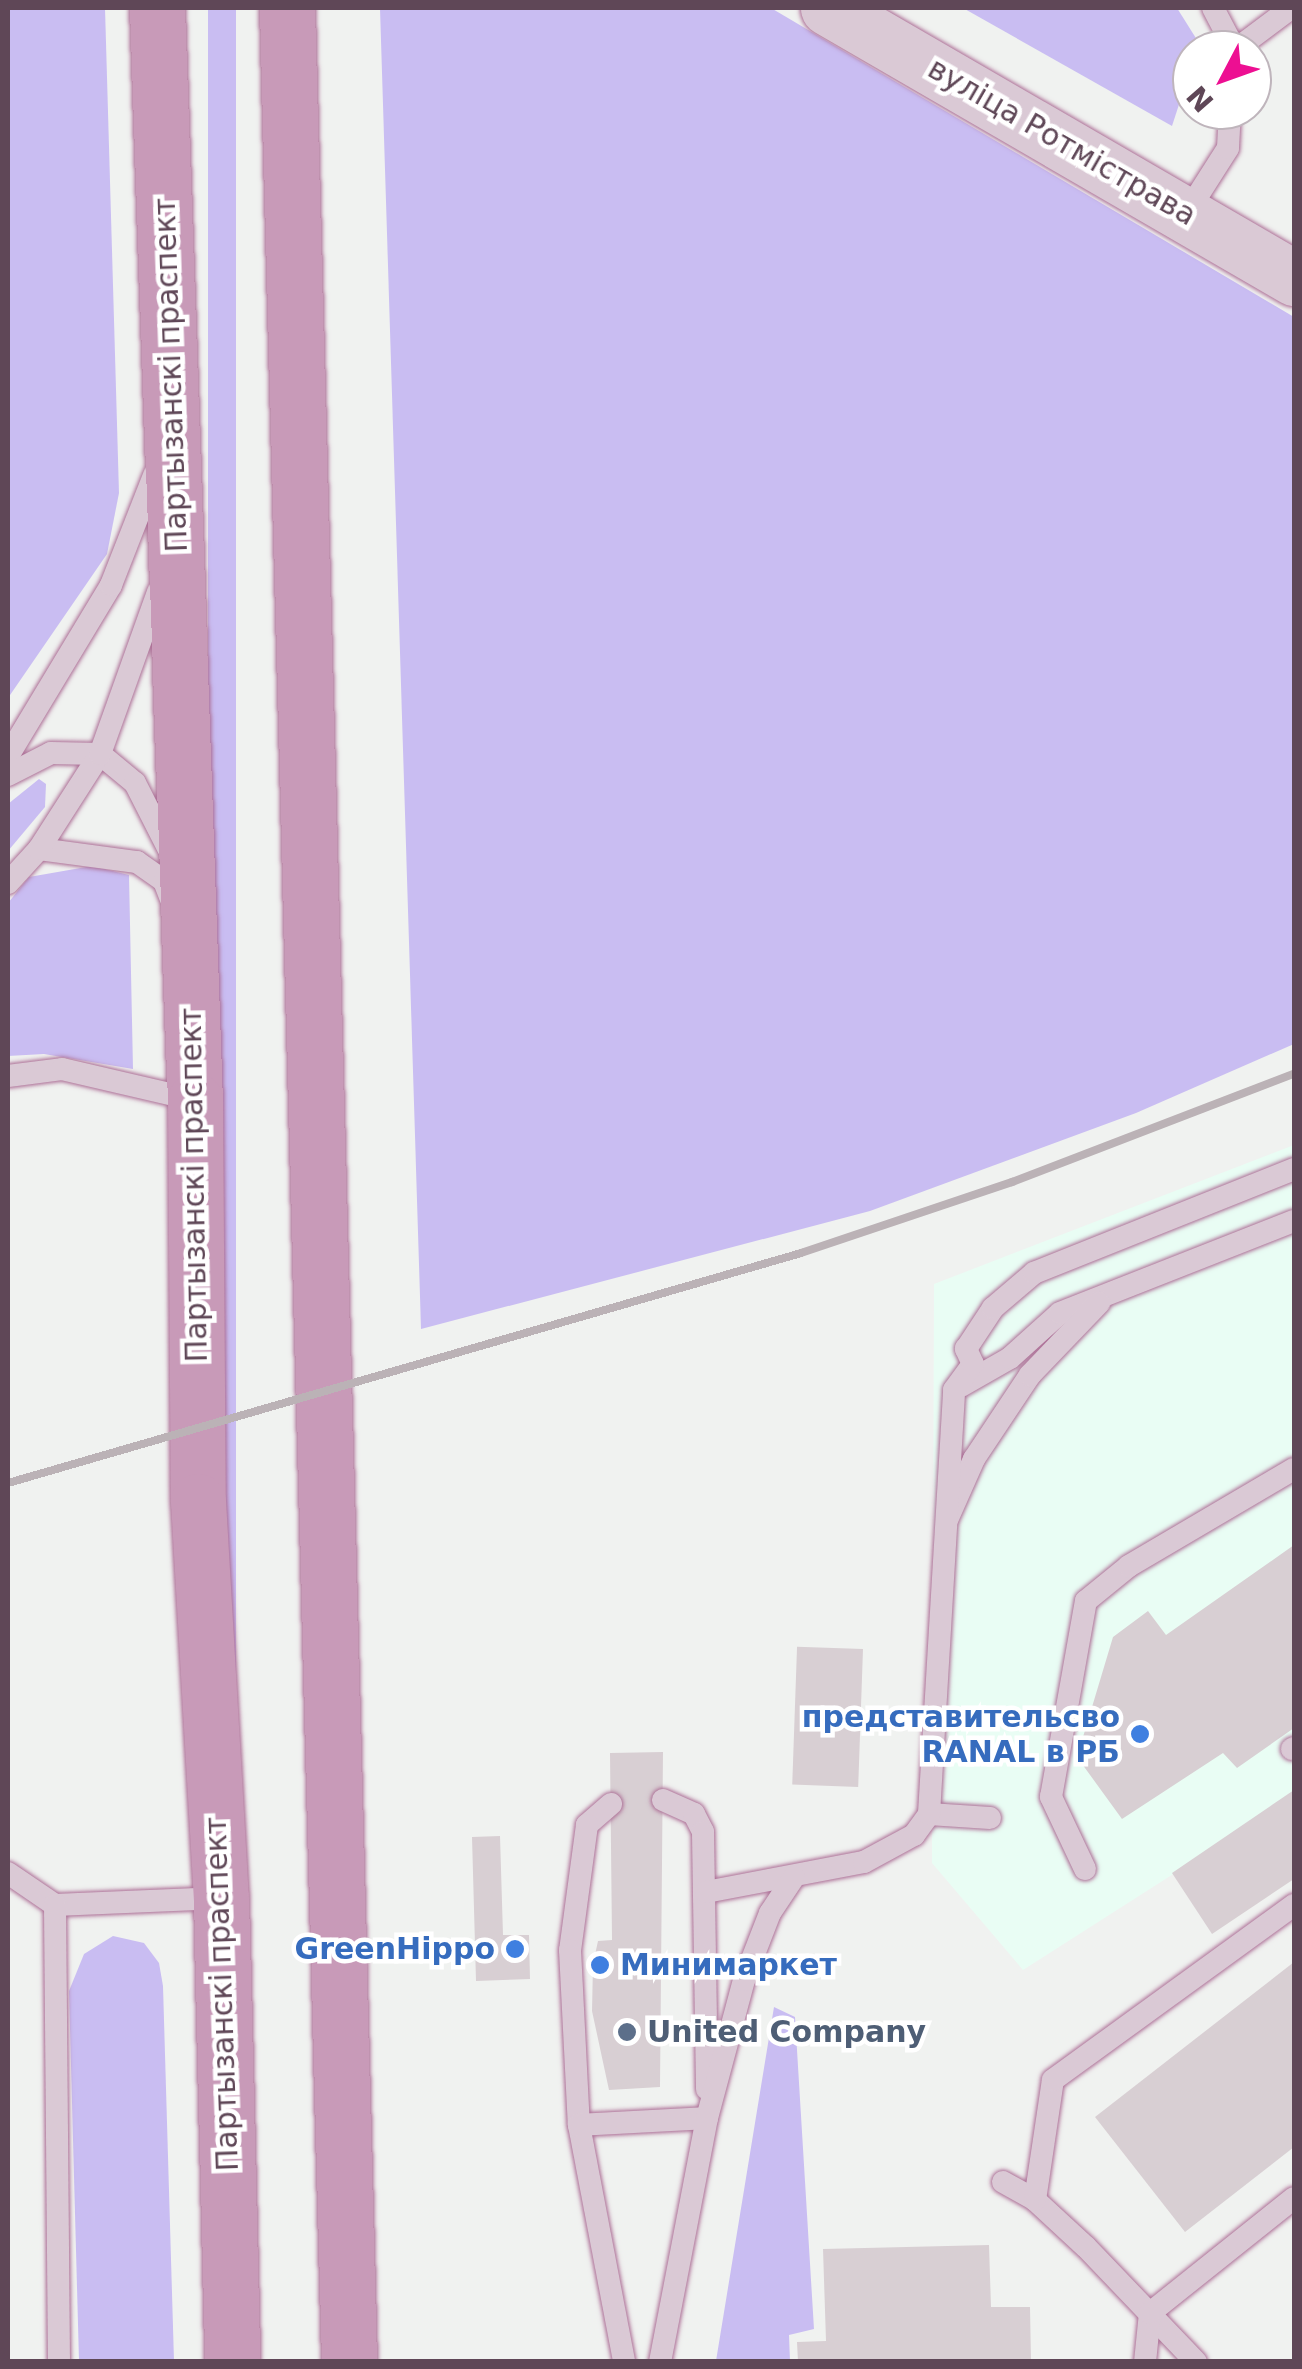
<!DOCTYPE html>
<html>
<head>
<meta charset="utf-8">
<style>
	body { margin:0 }
	#map { position:relative; width:1302px; height:2369px; overflow:hidden; background:#f0f2f0; font-family:"DejaVu Sans",sans-serif }
	div>[style] { position:absolute }
	[style*='--x'] { left:calc(var(--x)*1px); top:calc(var(--y)*1px); width:calc(var(--w)*1px); rotate:calc(var(--a)*1deg) }
	.commercial>* { inset:0; background:#e9fdf4 }
	.green>* { inset:0; background:#c9bdf2; transform-origin:0 0 }
	.building>* { inset:0; background:#d8cfd3; transform-origin:0 0 }
	.roads { filter:drop-shadow(0 0 2px #ad7097) drop-shadow(0 0 2px #ad7097) }
	.service>* { height:22px; margin:-11px; padding:0 11px; transform-origin:11px; border-radius:11px; background:#dac9d5 }
	.tertiary>* { height:55px; margin:-27.5px; padding:0 27.5px; transform-origin:27.5px; border-radius:27.5px; background:#dac9d5 }
	.trunk>* { height:55px; margin:-27.5px; padding:0 27.5px; transform-origin:27.5px; border-radius:27.5px; background:#c89ab8 }
	.rail>* { height:8px; margin:-4px; padding:0 4px; transform-origin:4px; border-radius:4px; background:#bbb2b6 }
	.dots>* { width:28px; height:28px; translate:-50% -50%; box-sizing:border-box; border:5px solid #fff; border-radius:50% }
	span { translate:-50% -50%; white-space:nowrap; text-align:center; line-height:1.15; -webkit-text-stroke:9px #fff; paint-order:stroke }
	.street-label { font-size:30px; color:#5f4757 }
	.shop-label { font-size:30px; color:#366cbe; font-weight:700 }
	.right { translate:-100% -50%; text-align:right }
	.left { translate:0 -50%; text-align:left }
	.service-label { font-size:30px; color:#4e5e75; font-weight:700 }
	.frame { position:absolute; inset:0; border:10px solid #5f4757; pointer-events:none }
	.north { position:absolute; left:1172px; top:30px; width:100px; height:100px; box-sizing:border-box; background:#fff; border:2px solid #bfb5bc; border-radius:50%; rotate:229deg; font-size:28px; font-weight:700; line-height:40px; text-align:center; color:#5f4757 }
	.north::after { content:''; display:block; margin:auto; width:35px; height:45px; background:#ed0f92; clip-path:polygon(50% 0,100% 100%,50% 72%,0 100%) }
</style>
</head>
<body>
<div id="map">
	<div class="commercial">
		<i style="clip-path:polygon(1294px 1145px,1294px 1797px,1023px 1970px,932px 1863px,934px 1284px)"></i>
	</div>
	<div class="green">
		<i style="clip-path:polygon(8px 8px,105px 8px,119px 493px,107px 554px,8px 698px)"></i>
		<i style="left:208px;top:8px;width:28px;height:2354px"></i>
		<i style="clip-path:polygon(380px 8px,771px 8px,1294px 317px,1294px 1044px,1136px 1113px,870px 1211px,421px 1329px)"></i>
		<i style="clip-path:polygon(963px 8px,1177px 8px,1199px 43px,1172px 126px)"></i>
		<i style="clip-path:polygon(39px 779px,46px 784px,45px 807px,8px 851px,8px 804px)"></i>
		<i style="clip-path:polygon(92px 866px,129px 875px,133px 1069px,44px 1054px,8px 1056px,8px 903px,29px 877px)"></i>
		<i style="clip-path:polygon(113px 1936px,144px 1943px,159px 1963px,163px 1986px,174px 2361px,79px 2361px,69px 1991px,84px 1954px)"></i>
		<i style="clip-path:polygon(774px 2007px,795px 2017px,814px 2329px,789px 2335px,790px 2361px,716px 2361px)"></i>
	</div>
	<div class="building">
		<i style="clip-path:polygon(1294px 1545px,1294px 1728px,1237px 1768px,1223px 1753px,1122px 1819px,1077px 1757px,1113px 1637px,1148px 1611px,1166px 1635px)"></i>
		<i style="left:863px;top:1649px;width:138px;height:66px;rotate:92deg"></i>
		<i style="clip-path:polygon(663px 1752px,660px 2087px,609px 2090px,592px 2011px,593px 1964px,598px 1941px,612px 1940px,610px 1753px)"></i>
		<i style="clip-path:polygon(1294px 1790px,1294px 1879px,1212px 1934px,1172px 1873px)"></i>
		<i style="clip-path:polygon(500px 1836px,503px 1935px,529px 1935px,530px 1979px,476px 1981px,472px 1837px)"></i>
		<i style="clip-path:polygon(1294px 1962px,1294px 2147px,1185px 2232px,1095px 2117px)"></i>
		<i style="clip-path:polygon(989px 2245px,991px 2307px,1030px 2307px,1031px 2362px,798px 2362px,797px 2342px,826px 2341px,823px 2249px)"></i>
	</div>
	<div class="roads">
		<div class="service">
			<i style="--x:1213;--y:8;--w:47;--a:62.4"></i>
			<i style="--x:1235;--y:50;--w:70;--a:-36.9"></i>
			<i style="--x:1186;--y:214;--w:78;--a:-57.5"></i>
			<i style="--x:1228;--y:148;--w:38;--a:-87"></i>
			<i style="--x:8;--y:756;--w:200;--a:-58.9"></i>
			<i style="--x:111;--y:585;--w:118;--a:-68.6"></i>
			<i style="--x:8;--y:775;--w:48;--a:-27.1"></i>
			<i style="--x:51;--y:753;--w:49;--a:1.2"></i>
			<i style="--x:100;--y:754;--w:45;--a:39.6"></i>
			<i style="--x:135;--y:783;--w:73;--a:63.1"></i>
			<i style="--x:39;--y:849;--w:99;--a:7.6"></i>
			<i style="--x:137;--y:862;--w:33;--a:35"></i>
			<i style="--x:164;--y:881;--w:25;--a:69"></i>
			<i style="--x:8;--y:883;--w:46;--a:-47.6"></i>
			<i style="--x:39;--y:849;--w:113;--a:-57.3"></i>
			<i style="--x:100;--y:754;--w:172;--a:-70.3"></i>
			<i style="--x:8;--y:1076;--w:54;--a:-7.4"></i>
			<i style="--x:62;--y:1069;--w:137;--a:13.1"></i>
			<i style="--x:961;--y:1386;--w:56;--a:-29.7"></i>
			<i style="--x:1010;--y:1358;--w:67;--a:-42"></i>
			<i style="--x:1060;--y:1313;--w:251;--a:-21.5"></i>
			<i style="--x:947;--y:1520;--w:67;--a:-66.1"></i>
			<i style="--x:974;--y:1459;--w:101;--a:-56.3"></i>
			<i style="--x:1030;--y:1375;--w:100;--a:-46.2"></i>
			<i style="--x:1292;--y:1749;--w:2;--a:-27"></i>
			<i style="--x:663;--y:1800;--w:34;--a:24"></i>
			<i style="--x:694;--y:1814;--w:20;--a:63"></i>
			<i style="--x:703;--y:1832;--w:257;--a:89.1"></i>
			<i style="--x:611;--y:1804;--w:32;--a:139"></i>
			<i style="--x:587;--y:1825;--w:126;--a:97.7"></i>
			<i style="--x:570;--y:1950;--w:175;--a:87.1"></i>
			<i style="--x:579;--y:2125;--w:241;--a:79.2"></i>
			<i style="--x:929;--y:1814;--w:61;--a:3.8"></i>
			<i style="--x:1085;--y:1869;--w:80;--a:-115.3"></i>
			<i style="--x:1051;--y:1797;--w:199;--a:-79.9"></i>
			<i style="--x:1086;--y:1601;--w:55;--a:-39.1"></i>
			<i style="--x:1129;--y:1566;--w:191;--a:-30.5"></i>
			<i style="--x:8;--y:1873;--w:57;--a:34.2"></i>
			<i style="--x:55;--y:1905;--w:166;--a:-2.4"></i>
			<i style="--x:706;--y:1892;--w:161;--a:-10.8"></i>
			<i style="--x:864;--y:1862;--w:57;--a:-28.4"></i>
			<i style="--x:914;--y:1835;--w:26;--a:-54"></i>
			<i style="--x:929;--y:1814;--w:425;--a:-86.6"></i>
			<i style="--x:954;--y:1390;--w:32;--a:-54"></i>
			<i style="--x:973;--y:1364;--w:17;--a:-115"></i>
			<i style="--x:966;--y:1349;--w:49;--a:-56.6"></i>
			<i style="--x:993;--y:1308;--w:54;--a:-40.5"></i>
			<i style="--x:1034;--y:1273;--w:280;--a:-21.8"></i>
			<i style="--x:55;--y:1905;--w:457;--a:89.5"></i>
			<i style="--x:579;--y:2125;--w:128;--a:-3.1"></i>
			<i style="--x:1003;--y:2182;--w:37;--a:29"></i>
			<i style="--x:1035;--y:2200;--w:69;--a:42.7"></i>
			<i style="--x:1086;--y:2247;--w:159;--a:46.3"></i>
			<i style="--x:1035;--y:2200;--w:121;--a:-81.5"></i>
			<i style="--x:1053;--y:2080;--w:298;--a:-36"></i>
			<i style="--x:660;--y:2362;--w:248;--a:-79.1"></i>
			<i style="--x:707;--y:2118;--w:143;--a:-75"></i>
			<i style="--x:744;--y:1980;--w:72;--a:-68.8"></i>
			<i style="--x:770;--y:1913;--w:43;--a:-56.3"></i>
			<i style="--x:1145;--y:2362;--w:49;--a:-84.2"></i>
			<i style="--x:1150;--y:2313;--w:184;--a:-38.6"></i>
		</div>
		<div class="tertiary">
			<i style="--x:828;--y:8;--w:539;--a:30.09"></i>
		</div>
		<div class="trunk">
			<i style="--x:157;--y:8;--w:1093;--a:88.01"></i>
			<i style="--x:195;--y:1100;--w:401;--a:89.6"></i>
			<i style="--x:198;--y:1501;--w:398;--a:86.7"></i>
			<i style="--x:221;--y:1898;--w:464;--a:88.6"></i>
			<i style="--x:287;--y:8;--w:2355;--a:88.49"></i>
		</div>
	</div>
	<div class="rail">
		<i style="--x:8;--y:1483;--w:826;--a:-16.17"></i>
		<i style="--x:801;--y:1253;--w:223;--a:-18.6"></i>
		<i style="--x:1012;--y:1182;--w:302;--a:-21"></i>
	</div>
	<div class="dots">
		<i style="left:1140px;top:1734px;background:#3f7fe0"></i>
		<i style="left:515px;top:1949px;background:#3f7fe0"></i>
		<i style="left:600px;top:1965px;background:#3f7fe0"></i>
		<i style="left:627px;top:2032px;background:#5c6f8a"></i>
	</div>
	<div class="street-label">
		<span style="left:1062px;top:142px;rotate:30deg">вуліца Ротмістрава</span>
		<span style="left:171px;top:375px;rotate:-92deg">Партызанскі праспект</span>
		<span style="left:194px;top:1185px;rotate:-91deg">Партызанскі праспект</span>
		<span style="left:222px;top:1994px;rotate:-92deg">Партызанскі праспект</span>
	</div>
	<div class="shop-label">
		<span class="right" style="left:1120px;top:1734px">представительсво<br>RANAL в РБ</span>
		<span class="right" style="left:495px;top:1949px">GreenHippo</span>
		<span class="left" style="left:620px;top:1965px">Минимаркет</span>
	</div>
	<div class="service-label">
		<span class="left" style="left:647px;top:2032px">United Company</span>
	</div>
	<div class="frame"></div>
	<div class="north">N</div>
</div>
</body>
</html>
